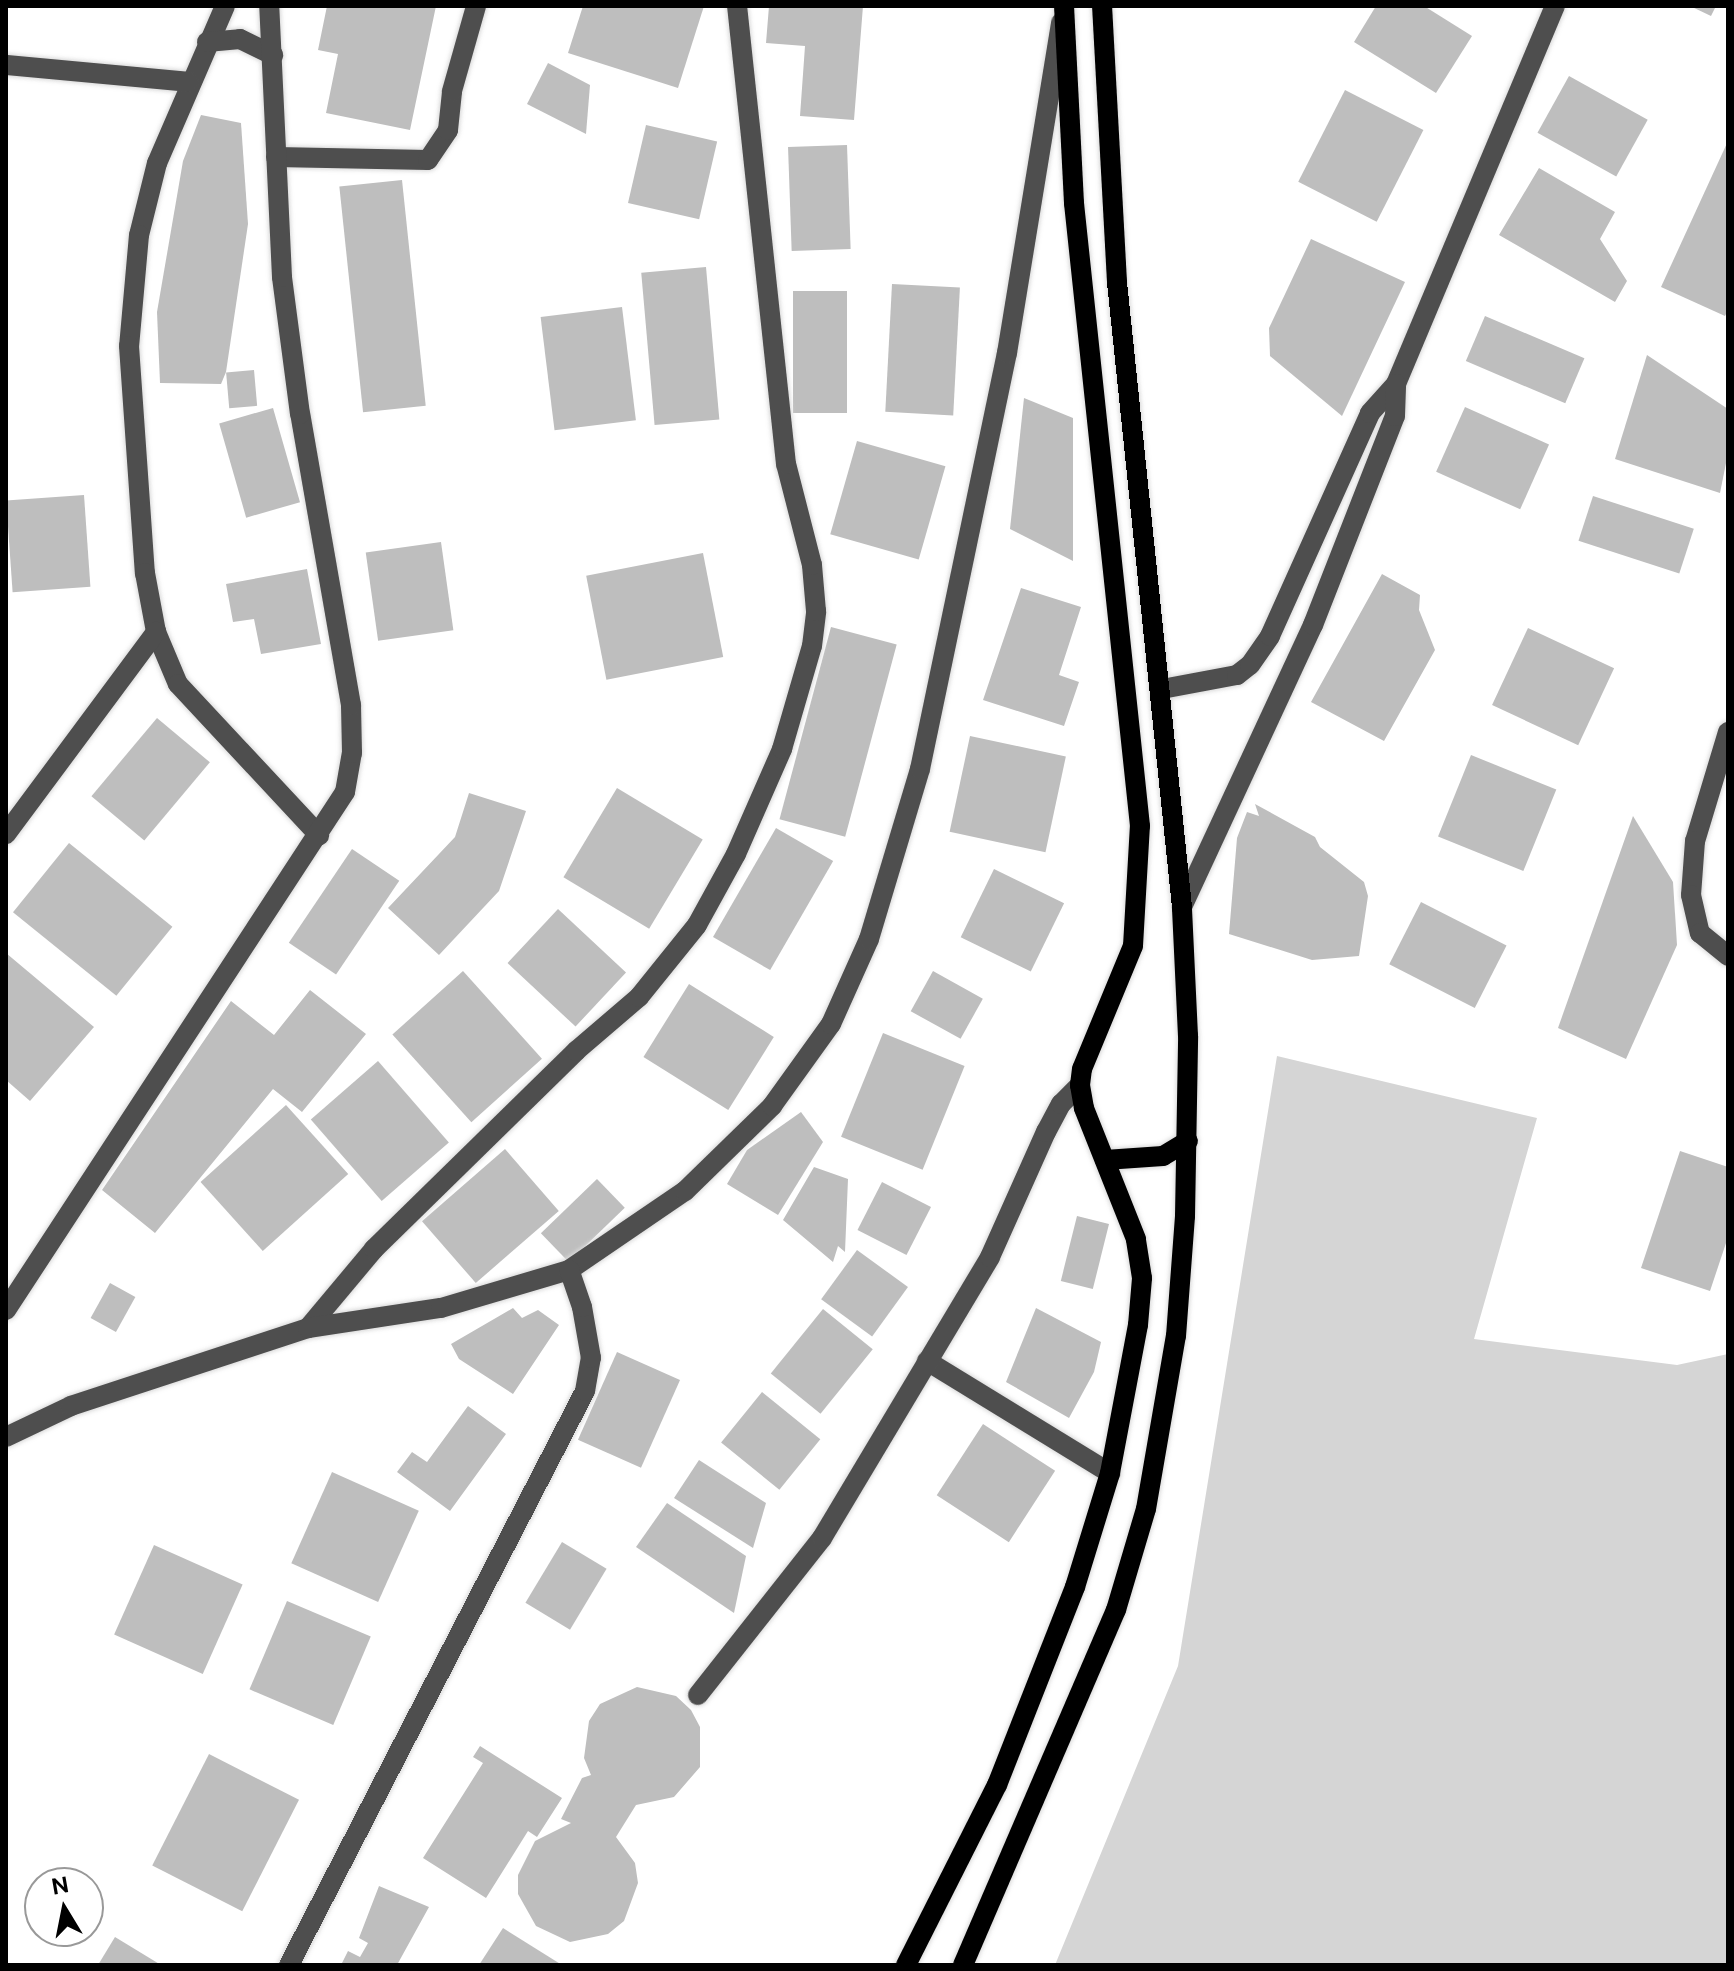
<!DOCTYPE html>
<html>
<head>
<meta charset="utf-8">
<style>
	body { margin:0 }
	#map { position:relative; width:1734px; height:1971px; overflow:hidden; background:#fff; font-family:"Public Sans",sans-serif }
	div>[style] { position:absolute }
	[style*='--x'] { left:calc(var(--x)*1px); top:calc(var(--y)*1px); width:calc(var(--w)*1px); rotate:calc(var(--a)*1deg) }
	.green>* { inset:0; background:#d5d5d5 }
	.building>* { inset:0; background:#bebebe; transform-origin:0 0 }
	.roads { filter:drop-shadow(0 0 2px #dbdbdb) drop-shadow(0 0 2px #dbdbdb) }
	.minor>* { height:20px; margin:-10px; padding:0 10px; transform-origin:10px; border-radius:10px; background:#4e4e4e }
	.major>* { height:20px; margin:-10px; padding:0 10px; transform-origin:10px; border-radius:10px; background:#000 }
	span { translate:-50% -50%; white-space:nowrap; text-align:center; line-height:1.15; -webkit-text-stroke:6px #fff; paint-order:stroke }
	.frame { position:absolute; inset:0; border:8px solid #000; pointer-events:none }
	.north { position:absolute; left:24px; top:1867px; width:80px; height:80px; box-sizing:border-box; background:#fff; border:2px solid #999; border-radius:50%; rotate:350deg; font-size:22px; font-weight:700; line-height:32px; text-align:center; color:#000 }
	.north::after { content:''; display:block; margin:auto; width:28px; height:36px; background:#000; clip-path:polygon(50% 0,100% 100%,50% 72%,0 100%) }
</style>
</head>
<body>
<div id="map">
	<div class="green">
		<i style="clip-path:polygon(1277px 1056px,1537px 1118px,1474px 1339px,1677px 1365px,1728px 1354px,1728px 1965px,1055px 1965px,1178px 1666px)"></i>
	</div>
	<div class="building">
		<i style="clip-path:polygon(327px 6px,436px 6px,410px 130px,326px 113px,338px 54px,318px 50px)"></i>
		<i style="clip-path:polygon(583px 6px,704px 6px,678px 88px,568px 53px)"></i>
		<i style="clip-path:polygon(769px 6px,863px 6px,854px 120px,800px 116px,805px 46px,766px 43px)"></i>
		<i style="clip-path:polygon(1376px 6px,1424px 6px,1472px 36px,1436px 93px,1354px 42px)"></i>
		<i style="clip-path:polygon(1690px 6px,1716px 6px,1711px 16px)"></i>
		<i style="clip-path:polygon(548px 63px,590px 85px,586px 134px,527px 104px)"></i>
		<i style="left:1569px;top:76px;width:90px;height:65px;rotate:29deg"></i>
		<i style="left:1345px;top:90px;width:88px;height:103px;rotate:27deg"></i>
		<i style="clip-path:polygon(201px 115px,241px 123px,248px 224px,226px 372px,221px 384px,160px 383px,157px 312px,183px 161px)"></i>
		<i style="left:646px;top:125px;width:73px;height:80px;rotate:13deg"></i>
		<i style="clip-path:polygon(1728px 141px,1728px 310px,1725px 316px,1661px 287px)"></i>
		<i style="left:847px;top:145px;width:104px;height:59px;rotate:88deg"></i>
		<i style="clip-path:polygon(1539px 168px,1615px 212px,1600px 239px,1627px 281px,1615px 302px,1499px 235px)"></i>
		<i style="left:402px;top:180px;width:227px;height:63px;rotate:84deg"></i>
		<i style="clip-path:polygon(1311px 239px,1405px 282px,1342px 416px,1270px 356px,1269px 328px)"></i>
		<i style="left:706px;top:267px;width:153px;height:65px;rotate:85deg"></i>
		<i style="left:892px;top:284px;width:68px;height:128px;rotate:3deg"></i>
		<i style="left:847px;top:291px;width:122px;height:54px;rotate:90deg"></i>
		<i style="left:622px;top:307px;width:114px;height:82px;rotate:83deg"></i>
		<i style="left:1485px;top:316px;width:108px;height:49px;rotate:23deg"></i>
		<i style="clip-path:polygon(1647px 355px,1728px 409px,1728px 453px,1720px 493px,1615px 459px)"></i>
		<i style="left:254px;top:370px;width:36px;height:28px;rotate:85deg"></i>
		<i style="clip-path:polygon(1024px 398px,1073px 418px,1073px 561px,1010px 529px)"></i>
		<i style="left:1465px;top:407px;width:92px;height:71px;rotate:24deg"></i>
		<i style="left:273px;top:408px;width:98px;height:56px;rotate:74deg"></i>
		<i style="left:857px;top:441px;width:92px;height:97px;rotate:16deg"></i>
		<i style="left:84px;top:495px;width:92px;height:78px;rotate:86deg"></i>
		<i style="left:1593px;top:496px;width:106px;height:47px;rotate:18deg"></i>
		<i style="left:441px;top:542px;width:89px;height:76px;rotate:82deg"></i>
		<i style="left:703px;top:553px;width:106px;height:119px;rotate:79deg"></i>
		<i style="clip-path:polygon(307px 569px,321px 644px,261px 654px,254px 619px,233px 622px,226px 584px)"></i>
		<i style="clip-path:polygon(1382px 574px,1420px 595px,1419px 610px,1435px 650px,1384px 741px,1311px 702px)"></i>
		<i style="clip-path:polygon(1021px 588px,1081px 607px,1059px 675px,1079px 682px,1064px 726px,983px 700px)"></i>
		<i style="left:831px;top:627px;width:68px;height:199px;rotate:15deg"></i>
		<i style="left:1528px;top:628px;width:95px;height:85px;rotate:25deg"></i>
		<i style="left:157px;top:718px;width:69px;height:102px;rotate:40deg"></i>
		<i style="left:970px;top:736px;width:98px;height:98px;rotate:12deg"></i>
		<i style="left:1471px;top:755px;width:92px;height:88px;rotate:22deg"></i>
		<i style="left:617px;top:788px;width:100px;height:104px;rotate:31deg"></i>
		<i style="clip-path:polygon(469px 793px,526px 811px,499px 891px,439px 955px,388px 908px,455px 837px)"></i>
		<i style="clip-path:polygon(1255px 804px,1315px 837px,1320px 847px,1364px 882px,1368px 896px,1359px 956px,1312px 960px,1229px 934px,1237px 838px,1247px 812px,1259px 816px)"></i>
		<i style="clip-path:polygon(1633px 816px,1673px 882px,1677px 945px,1626px 1059px,1558px 1028px)"></i>
		<i style="left:776px;top:828px;width:66px;height:126px;rotate:30deg"></i>
		<i style="left:69px;top:843px;width:133px;height:89px;rotate:39deg"></i>
		<i style="left:352px;top:849px;width:57px;height:113px;rotate:34deg"></i>
		<i style="left:994px;top:869px;width:78px;height:76px;rotate:26deg"></i>
		<i style="left:1421px;top:902px;width:96px;height:70px;rotate:27deg"></i>
		<i style="left:558px;top:909px;width:93px;height:74px;rotate:43deg"></i>
		<i style="clip-path:polygon(6px 953px,94px 1027px,30px 1101px,6px 1080px)"></i>
		<i style="left:463px;top:971px;width:118px;height:95px;rotate:48deg"></i>
		<i style="left:933px;top:971px;width:57px;height:46px;rotate:29deg"></i>
		<i style="left:689px;top:984px;width:100px;height:86px;rotate:32deg"></i>
		<i style="clip-path:polygon(310px 990px,366px 1034px,302px 1112px,273px 1089px,155px 1233px,102px 1190px,231px 1001px,274px 1035px)"></i>
		<i style="left:883px;top:1033px;width:88px;height:112px;rotate:22deg"></i>
		<i style="left:378px;top:1061px;width:108px;height:89px;rotate:49deg"></i>
		<i style="left:286px;top:1105px;width:93px;height:115px;rotate:48deg"></i>
		<i style="clip-path:polygon(801px 1112px,823px 1142px,778px 1215px,727px 1184px,747px 1150px)"></i>
		<i style="left:505px;top:1149px;width:82px;height:110px;rotate:49deg"></i>
		<i style="clip-path:polygon(1680px 1151px,1728px 1167px,1728px 1237px,1710px 1291px,1641px 1268px)"></i>
		<i style="clip-path:polygon(814px 1167px,848px 1179px,845px 1252px,838px 1246px,833px 1262px,783px 1220px)"></i>
		<i style="left:597px;top:1179px;width:40px;height:78px;rotate:46deg"></i>
		<i style="left:882px;top:1182px;width:55px;height:54px;rotate:27deg"></i>
		<i style="left:1077px;top:1216px;width:33px;height:67px;rotate:14deg"></i>
		<i style="left:857px;top:1250px;width:63px;height:61px;rotate:36deg"></i>
		<i style="left:110px;top:1283px;width:29px;height:40px;rotate:29deg"></i>
		<i style="clip-path:polygon(513px 1308px,522px 1318px,538px 1310px,559px 1325px,513px 1394px,459px 1359px,451px 1344px)"></i>
		<i style="clip-path:polygon(1036px 1308px,1101px 1342px,1094px 1372px,1069px 1418px,1006px 1382px)"></i>
		<i style="left:823px;top:1309px;width:64px;height:83px;rotate:39deg"></i>
		<i style="left:617px;top:1352px;width:69px;height:96px;rotate:24deg"></i>
		<i style="left:762px;top:1392px;width:75px;height:65px;rotate:39deg"></i>
		<i style="clip-path:polygon(468px 1406px,506px 1434px,450px 1511px,397px 1472px,412px 1452px,427px 1462px)"></i>
		<i style="left:983px;top:1424px;width:86px;height:85px;rotate:33deg"></i>
		<i style="clip-path:polygon(699px 1460px,766px 1503px,753px 1548px,674px 1498px)"></i>
		<i style="left:332px;top:1472px;width:95px;height:100px;rotate:24deg"></i>
		<i style="clip-path:polygon(667px 1503px,746px 1556px,734px 1613px,636px 1547px)"></i>
		<i style="left:562px;top:1542px;width:52px;height:71px;rotate:31deg"></i>
		<i style="left:154px;top:1545px;width:97px;height:98px;rotate:24deg"></i>
		<i style="left:287px;top:1601px;width:91px;height:96px;rotate:23deg"></i>
		<i style="clip-path:polygon(637px 1687px,676px 1696px,691px 1710px,700px 1727px,700px 1767px,674px 1797px,636px 1805px,616px 1837px,635px 1863px,638px 1883px,624px 1921px,608px 1934px,570px 1942px,536px 1926px,518px 1894px,518px 1875px,535px 1841px,571px 1823px,561px 1819px,582px 1778px,591px 1775px,584px 1758px,589px 1721px,600px 1704px)"></i>
		<i style="clip-path:polygon(480px 1746px,562px 1798px,537px 1837px,528px 1831px,486px 1898px,423px 1858px,483px 1763px,473px 1757px)"></i>
		<i style="left:209px;top:1754px;width:101px;height:125px;rotate:27deg"></i>
		<i style="clip-path:polygon(379px 1886px,429px 1907px,397px 1965px,341px 1965px,348px 1951px,360px 1957px,368px 1943px,359px 1938px)"></i>
		<i style="clip-path:polygon(503px 1928px,562px 1965px,479px 1965px)"></i>
		<i style="clip-path:polygon(115px 1937px,161px 1965px,98px 1965px)"></i>
	</div>
	<div class="roads">
		<div class="minor">
			<i style="--x:225;--y:6;--w:171;--a:113.4"></i>
			<i style="--x:157;--y:163;--w:74;--a:104"></i>
			<i style="--x:139;--y:235;--w:111;--a:95.1"></i>
			<i style="--x:129;--y:346;--w:228;--a:86"></i>
			<i style="--x:145;--y:573;--w:60;--a:79.4"></i>
			<i style="--x:156;--y:632;--w:56;--a:67.1"></i>
			<i style="--x:178;--y:684;--w:207;--a:47"></i>
			<i style="--x:207;--y:42;--w:33;--a:-5"></i>
			<i style="--x:240;--y:39;--w:37;--a:26"></i>
			<i style="--x:6;--y:65;--w:183;--a:5.3"></i>
			<i style="--x:276;--y:157;--w:152;--a:1.1"></i>
			<i style="--x:428;--y:160;--w:36;--a:-56"></i>
			<i style="--x:448;--y:130;--w:39;--a:-84"></i>
			<i style="--x:452;--y:91;--w:88;--a:-74.2"></i>
			<i style="--x:1162;--y:689;--w:76;--a:-10.6"></i>
			<i style="--x:1237;--y:675;--w:16;--a:-38"></i>
			<i style="--x:1250;--y:665;--w:35;--a:-55"></i>
			<i style="--x:1270;--y:636;--w:244;--a:-65.8"></i>
			<i style="--x:1370;--y:413;--w:39;--a:-48"></i>
			<i style="--x:1396;--y:384;--w:410;--a:-67.2"></i>
			<i style="--x:1728;--y:732;--w:114;--a:106.8"></i>
			<i style="--x:1695;--y:841;--w:54;--a:94.2"></i>
			<i style="--x:1691;--y:895;--w:39;--a:77"></i>
			<i style="--x:1700;--y:933;--w:36;--a:39"></i>
			<i style="--x:6;--y:834;--w:252;--a:-53.4"></i>
			<i style="--x:1182;--y:907;--w:311;--a:-65.1"></i>
			<i style="--x:1313;--y:625;--w:225;--a:-68.6"></i>
			<i style="--x:1395;--y:416;--w:32;--a:-88"></i>
			<i style="--x:6;--y:1310;--w:619;--a:-56.8"></i>
			<i style="--x:345;--y:792;--w:40;--a:-80"></i>
			<i style="--x:352;--y:753;--w:48;--a:-91.2"></i>
			<i style="--x:351;--y:705;--w:295;--a:-99.9"></i>
			<i style="--x:300;--y:414;--w:138;--a:-97.5"></i>
			<i style="--x:282;--y:277;--w:271;--a:-92.7"></i>
			<i style="--x:308;--y:1328;--w:103;--a:-50.1"></i>
			<i style="--x:374;--y:1249;--w:283;--a:-44.4"></i>
			<i style="--x:576;--y:1051;--w:83;--a:-40.6"></i>
			<i style="--x:639;--y:997;--w:92;--a:-51.1"></i>
			<i style="--x:697;--y:925;--w:81;--a:-61.2"></i>
			<i style="--x:736;--y:854;--w:115;--a:-66.3"></i>
			<i style="--x:782;--y:749;--w:107;--a:-73.8"></i>
			<i style="--x:812;--y:646;--w:35;--a:-83"></i>
			<i style="--x:816;--y:611;--w:46;--a:-95"></i>
			<i style="--x:812;--y:565;--w:104;--a:-104.4"></i>
			<i style="--x:786;--y:464;--w:461;--a:-96.1"></i>
			<i style="--x:927;--y:1361;--w:215;--a:31.5"></i>
			<i style="--x:6;--y:1437;--w:72;--a:-25.5"></i>
			<i style="--x:71;--y:1406;--w:250;--a:-18.2"></i>
			<i style="--x:308;--y:1328;--w:134;--a:-8.6"></i>
			<i style="--x:441;--y:1308;--w:134;--a:-16.5"></i>
			<i style="--x:569;--y:1270;--w:140;--a:-34.3"></i>
			<i style="--x:685;--y:1191;--w:122;--a:-44.3"></i>
			<i style="--x:772;--y:1106;--w:101;--a:-54.3"></i>
			<i style="--x:831;--y:1024;--w:93;--a:-65.9"></i>
			<i style="--x:869;--y:939;--w:177;--a:-73.3"></i>
			<i style="--x:920;--y:769;--w:425;--a:-78.2"></i>
			<i style="--x:1007;--y:353;--w:335;--a:-80.7"></i>
			<i style="--x:698;--y:1695;--w:200;--a:-51.7"></i>
			<i style="--x:822;--y:1538;--w:327;--a:-59.1"></i>
			<i style="--x:990;--y:1257;--w:137;--a:-65.9"></i>
			<i style="--x:1046;--y:1132;--w:32;--a:-62"></i>
			<i style="--x:1061;--y:1104;--w:27;--a:-45"></i>
			<i style="--x:289;--y:1965;--w:646;--a:-62.72"></i>
			<i style="--x:585;--y:1391;--w:34;--a:-80"></i>
			<i style="--x:591;--y:1358;--w:52;--a:-100"></i>
			<i style="--x:582;--y:1307;--w:39;--a:-109"></i>
		</div>
		<div class="major">
			<i style="--x:1105;--y:1160;--w:58;--a:-3.9"></i>
			<i style="--x:1163;--y:1156;--w:29;--a:-31"></i>
			<i style="--x:906;--y:1965;--w:202;--a:-63.2"></i>
			<i style="--x:997;--y:1785;--w:213;--a:-68.5"></i>
			<i style="--x:1075;--y:1587;--w:119;--a:-72.9"></i>
			<i style="--x:1110;--y:1473;--w:151;--a:-79.3"></i>
			<i style="--x:1138;--y:1325;--w:47;--a:-85.1"></i>
			<i style="--x:1142;--y:1278;--w:39;--a:-99"></i>
			<i style="--x:1136;--y:1239;--w:141;--a:-111.7"></i>
			<i style="--x:1084;--y:1108;--w:23;--a:-100"></i>
			<i style="--x:1080;--y:1085;--w:16;--a:-83"></i>
			<i style="--x:1082;--y:1069;--w:133;--a:-67.5"></i>
			<i style="--x:1133;--y:946;--w:120;--a:-86.7"></i>
			<i style="--x:1140;--y:826;--w:626;--a:-96.05"></i>
			<i style="--x:1074;--y:203;--w:197;--a:-92.9"></i>
			<i style="--x:963;--y:1965;--w:387;--a:-66.7"></i>
			<i style="--x:1116;--y:1610;--w:105;--a:-73.5"></i>
			<i style="--x:1146;--y:1509;--w:176;--a:-80.2"></i>
			<i style="--x:1176;--y:1336;--w:120;--a:-85.7"></i>
			<i style="--x:1185;--y:1216;--w:180;--a:-89"></i>
			<i style="--x:1188;--y:1036;--w:129;--a:-92.7"></i>
			<i style="--x:1182;--y:907;--w:628;--a:-95.94"></i>
			<i style="--x:1117;--y:282;--w:276;--a:-93.1"></i>
		</div>
	</div>
	<div class="frame"></div>
	<div class="north">N</div>
</div>
</body>
</html>
